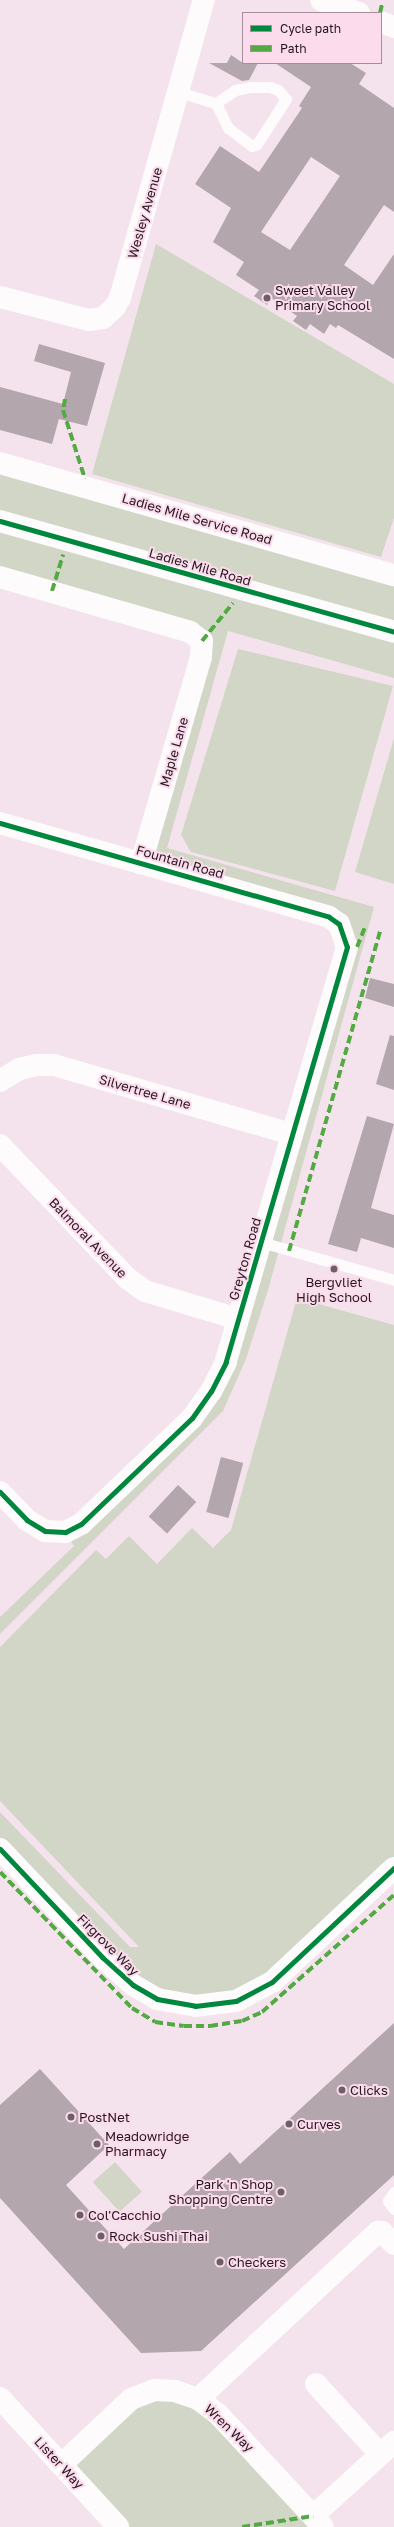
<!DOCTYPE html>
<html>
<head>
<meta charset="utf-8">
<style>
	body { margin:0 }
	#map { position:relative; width:394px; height:2527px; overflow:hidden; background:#f4e3ec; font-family:"Golos Text",sans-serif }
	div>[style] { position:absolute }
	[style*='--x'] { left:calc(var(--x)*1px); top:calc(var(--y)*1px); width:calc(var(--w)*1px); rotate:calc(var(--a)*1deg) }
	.green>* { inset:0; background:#d2d6c6; transform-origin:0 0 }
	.building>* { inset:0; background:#b3a6ad; transform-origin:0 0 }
	.lane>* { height:11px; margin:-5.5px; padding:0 5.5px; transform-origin:5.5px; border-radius:5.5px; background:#fdfbfc }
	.street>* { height:22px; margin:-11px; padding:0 11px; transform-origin:11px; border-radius:11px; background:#fdfbfc }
	.secondary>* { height:22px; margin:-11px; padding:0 11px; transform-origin:11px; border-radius:11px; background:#fdfbfc }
	.quiet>* { height:4px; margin-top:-2px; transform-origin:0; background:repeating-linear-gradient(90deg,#53a943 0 8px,transparent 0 12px) }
	.cycleway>* { height:5px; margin:-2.5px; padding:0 2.5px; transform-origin:2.5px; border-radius:2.5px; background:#00873e }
	.dots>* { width:11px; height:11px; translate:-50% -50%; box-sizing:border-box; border:2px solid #fcdbec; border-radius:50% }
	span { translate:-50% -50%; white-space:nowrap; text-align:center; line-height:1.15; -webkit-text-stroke:4px #fcdbec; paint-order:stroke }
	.street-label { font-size:13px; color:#23181e }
	.poi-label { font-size:13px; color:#23181e }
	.left { translate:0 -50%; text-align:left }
	.right { translate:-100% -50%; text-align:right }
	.legend { position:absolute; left:242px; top:12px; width:140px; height:52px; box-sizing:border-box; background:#fcdbec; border:1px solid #a58d9a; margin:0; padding:5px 7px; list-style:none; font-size:12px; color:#23181e }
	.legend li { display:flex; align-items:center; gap:8px; height:20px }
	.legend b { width:20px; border:1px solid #a58d9a }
</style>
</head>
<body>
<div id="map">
	<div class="green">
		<i style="clip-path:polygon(156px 244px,394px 384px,394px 518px,381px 557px,92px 474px)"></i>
		<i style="clip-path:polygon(0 463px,394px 575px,394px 678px,228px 631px,167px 848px,374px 907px,268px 1290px,246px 1359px,223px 1411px,0 1634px,0 1617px,74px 1546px,65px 1532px,211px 1391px,347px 947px,339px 924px,141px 863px,202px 641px,0 577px)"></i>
		<i style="clip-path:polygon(238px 649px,393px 686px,335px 891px,191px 852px,181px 835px)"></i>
		<i style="clip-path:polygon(394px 738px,394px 884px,355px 872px)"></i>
		<i style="clip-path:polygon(297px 1298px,394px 1325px,394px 1868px,260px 1989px,157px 1999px,0 1849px,0 1812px,130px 1947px,139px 1947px,0 1801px,0 1647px,96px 1550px,106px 1559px,129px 1536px,157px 1564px,192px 1528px,213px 1548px,231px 1530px)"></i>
		<i style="left:115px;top:2162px;width:40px;height:30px;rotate:48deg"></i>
		<i style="clip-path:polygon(187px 2394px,323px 2527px,118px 2527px,61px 2465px,131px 2399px)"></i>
	</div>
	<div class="building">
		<i style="clip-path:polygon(231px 55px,243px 63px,258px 63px,249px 80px,242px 81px,209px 63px,227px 63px)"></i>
		<i style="clip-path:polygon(evenodd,275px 63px,350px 63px,366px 73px,359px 84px,394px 108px,394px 212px,384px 205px,344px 265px,373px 285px,394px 254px,394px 359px,338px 325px,336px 328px,330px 324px,324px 334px,310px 324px,306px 330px,293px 321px,297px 316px,271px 298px,267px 305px,254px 296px,259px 290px,236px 275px,244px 262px,213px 242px,231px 208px,195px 184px,220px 146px,259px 172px,302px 108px,299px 106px,311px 87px,275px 63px,311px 157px,340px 176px,290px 250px,261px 232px,311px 157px)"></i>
		<i style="clip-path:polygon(39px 344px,105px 363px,87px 426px,59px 419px,52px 444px,0 430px,0 387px,63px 404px,71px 372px,34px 361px)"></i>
		<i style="clip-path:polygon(370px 978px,394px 984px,394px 1007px,365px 998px)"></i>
		<i style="clip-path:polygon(390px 1035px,394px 1036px,394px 1090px,376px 1084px)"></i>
		<i style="clip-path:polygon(367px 1116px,394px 1124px,371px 1208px,394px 1215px,394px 1248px,361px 1238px,357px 1252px,328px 1244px)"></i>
		<i style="left:221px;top:1457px;width:23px;height:57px;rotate:15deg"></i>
		<i style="left:178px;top:1485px;width:25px;height:43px;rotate:43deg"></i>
		<i style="clip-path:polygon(394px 2023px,394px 2175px,201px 2351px,141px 2353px,0 2198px,0 2105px,40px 2069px,109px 2145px,66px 2185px,124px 2249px,230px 2152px,240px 2164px)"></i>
	</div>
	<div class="lane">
		<i style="--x:251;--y:87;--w:19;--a:0"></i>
		<i style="--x:270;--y:87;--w:9;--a:21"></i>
		<i style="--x:278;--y:90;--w:12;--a:48"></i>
		<i style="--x:286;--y:99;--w:54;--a:122.8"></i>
		<i style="--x:257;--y:144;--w:5;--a:158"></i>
		<i style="--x:252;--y:146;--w:30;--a:-143"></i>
		<i style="--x:228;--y:128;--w:28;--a:-116"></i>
		<i style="--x:216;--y:103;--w:23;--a:-34"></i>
		<i style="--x:235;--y:90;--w:16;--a:-11"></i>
		<i style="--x:179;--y:92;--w:39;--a:17"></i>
		<i style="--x:261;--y:1242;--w:138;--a:15.9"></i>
		<i style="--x:394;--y:2192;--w:11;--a:124"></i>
		<i style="--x:388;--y:2201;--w:10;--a:53"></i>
	</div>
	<div class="street">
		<i style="--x:321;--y:0;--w:40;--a:18.9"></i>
		<i style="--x:381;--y:22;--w:14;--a:21"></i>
		<i style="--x:0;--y:297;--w:92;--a:14.5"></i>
		<i style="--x:89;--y:320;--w:14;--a:-8"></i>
		<i style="--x:103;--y:318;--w:16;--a:-43"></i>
		<i style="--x:115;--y:307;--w:10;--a:-61"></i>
		<i style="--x:120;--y:298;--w:310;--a:-74.3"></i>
		<i style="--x:0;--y:463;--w:410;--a:15.9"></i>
		<i style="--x:0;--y:577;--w:198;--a:16.1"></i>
		<i style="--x:190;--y:632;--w:15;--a:37"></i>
		<i style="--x:202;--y:641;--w:16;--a:94"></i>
		<i style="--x:201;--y:657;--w:215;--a:106.2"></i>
		<i style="--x:0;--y:823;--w:342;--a:15.9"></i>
		<i style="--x:329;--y:917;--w:12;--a:35"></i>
		<i style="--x:339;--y:924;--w:24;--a:71"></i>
		<i style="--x:347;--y:947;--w:432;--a:106.3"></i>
		<i style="--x:226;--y:1362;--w:33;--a:117"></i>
		<i style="--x:211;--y:1391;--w:33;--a:125"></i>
		<i style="--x:192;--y:1418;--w:153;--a:136.3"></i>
		<i style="--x:81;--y:1524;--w:18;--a:153"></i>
		<i style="--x:65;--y:1532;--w:20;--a:-177"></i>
		<i style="--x:45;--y:1531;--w:21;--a:-149"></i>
		<i style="--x:27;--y:1520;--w:39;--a:-134"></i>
		<i style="--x:0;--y:1081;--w:22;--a:-32"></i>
		<i style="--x:19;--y:1069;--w:18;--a:-13"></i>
		<i style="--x:37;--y:1065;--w:17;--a:0"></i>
		<i style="--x:54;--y:1065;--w:248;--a:16.2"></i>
		<i style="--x:0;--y:1145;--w:184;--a:46.3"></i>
		<i style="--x:127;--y:1278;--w:22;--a:36"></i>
		<i style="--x:145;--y:1291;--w:97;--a:16.8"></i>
		<i style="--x:316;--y:2384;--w:95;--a:47.6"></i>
		<i style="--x:0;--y:2398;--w:175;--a:47.5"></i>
		<i style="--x:198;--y:2399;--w:246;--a:-42.9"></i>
		<i style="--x:378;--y:2232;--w:4;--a:0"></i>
		<i style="--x:382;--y:2232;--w:17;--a:45"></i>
		<i style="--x:61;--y:2465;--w:96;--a:-43.3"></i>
		<i style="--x:131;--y:2399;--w:26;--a:-21"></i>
		<i style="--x:155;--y:2390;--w:20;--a:3"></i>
		<i style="--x:175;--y:2391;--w:24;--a:19"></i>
		<i style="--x:198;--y:2399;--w:25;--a:37"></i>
		<i style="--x:218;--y:2414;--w:154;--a:47.1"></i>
		<i style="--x:313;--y:2516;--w:110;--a:-42.4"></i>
	</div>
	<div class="secondary">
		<i style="--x:0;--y:521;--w:409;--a:15.7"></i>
		<i style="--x:0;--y:1849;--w:149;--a:46.6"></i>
		<i style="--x:102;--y:1957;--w:42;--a:42.1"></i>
		<i style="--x:133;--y:1985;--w:28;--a:30"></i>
		<i style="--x:157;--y:1999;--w:39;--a:10"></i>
		<i style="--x:195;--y:2006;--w:41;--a:-7"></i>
		<i style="--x:236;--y:2001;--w:41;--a:-27.8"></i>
		<i style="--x:272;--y:1982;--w:167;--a:-43.1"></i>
	</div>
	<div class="quiet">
		<i style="--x:380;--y:13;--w:9;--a:-77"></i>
		<i style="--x:65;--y:399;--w:11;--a:100"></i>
		<i style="--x:63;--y:410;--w:72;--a:72.3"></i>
		<i style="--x:52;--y:591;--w:38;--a:-73"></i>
		<i style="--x:202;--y:641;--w:49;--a:-50.8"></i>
		<i style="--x:357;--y:947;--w:22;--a:-68"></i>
		<i style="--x:289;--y:1251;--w:333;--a:-74.1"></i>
		<i style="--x:0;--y:1872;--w:190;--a:45.9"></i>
		<i style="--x:132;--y:2008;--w:27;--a:31"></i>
		<i style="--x:155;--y:2022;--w:29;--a:8"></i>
		<i style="--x:184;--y:2026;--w:26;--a:0"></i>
		<i style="--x:210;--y:2026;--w:32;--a:-9"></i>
		<i style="--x:242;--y:2021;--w:22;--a:-24"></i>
		<i style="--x:262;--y:2012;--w:176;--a:-41.6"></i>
		<i style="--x:242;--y:2527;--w:72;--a:-8.8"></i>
	</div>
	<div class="cycleway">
		<i style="--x:0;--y:521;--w:409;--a:15.7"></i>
		<i style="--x:0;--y:823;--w:342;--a:15.9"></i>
		<i style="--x:329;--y:917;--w:12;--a:35"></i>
		<i style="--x:339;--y:924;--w:24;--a:71"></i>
		<i style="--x:347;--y:947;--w:432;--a:106.3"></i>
		<i style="--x:226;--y:1362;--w:33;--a:117"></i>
		<i style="--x:211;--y:1391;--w:33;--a:125"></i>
		<i style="--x:192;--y:1418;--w:153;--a:136.3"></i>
		<i style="--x:81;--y:1524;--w:18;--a:153"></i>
		<i style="--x:65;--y:1532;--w:20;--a:-177"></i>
		<i style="--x:45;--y:1531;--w:21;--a:-149"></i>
		<i style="--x:27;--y:1520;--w:39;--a:-134"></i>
		<i style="--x:0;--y:1849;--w:149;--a:46.6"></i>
		<i style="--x:102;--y:1957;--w:42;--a:42.1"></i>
		<i style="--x:133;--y:1985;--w:28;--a:30"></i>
		<i style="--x:157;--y:1999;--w:39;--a:10"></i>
		<i style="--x:195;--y:2006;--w:41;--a:-7"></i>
		<i style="--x:236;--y:2001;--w:41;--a:-27.8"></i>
		<i style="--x:272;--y:1982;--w:167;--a:-43.1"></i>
	</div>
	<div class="dots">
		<i style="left:267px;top:298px;background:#6c5f66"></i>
		<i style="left:334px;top:1269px;background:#6c5f66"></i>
		<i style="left:342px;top:2090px;background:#6c5f66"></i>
		<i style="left:71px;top:2117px;background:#6c5f66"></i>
		<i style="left:289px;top:2124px;background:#6c5f66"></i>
		<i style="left:97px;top:2144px;background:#6c5f66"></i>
		<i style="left:281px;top:2192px;background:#6c5f66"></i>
		<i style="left:80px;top:2215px;background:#6c5f66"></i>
		<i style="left:101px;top:2236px;background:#6c5f66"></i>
		<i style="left:220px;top:2262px;background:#6c5f66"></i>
	</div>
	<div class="street-label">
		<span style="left:145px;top:213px;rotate:-74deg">Wesley Avenue</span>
		<span style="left:197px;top:519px;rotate:16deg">Ladies Mile Service Road</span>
		<span style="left:200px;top:567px;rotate:16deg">Ladies Mile Road</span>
		<span style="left:174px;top:752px;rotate:-74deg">Maple Lane</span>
		<span style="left:180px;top:862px;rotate:16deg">Fountain Road</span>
		<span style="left:145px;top:1092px;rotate:16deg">Silvertree Lane</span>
		<span style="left:88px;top:1238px;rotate:46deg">Balmoral Avenue</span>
		<span style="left:245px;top:1259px;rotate:-74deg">Greyton Road</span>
		<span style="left:108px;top:1945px;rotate:45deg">Firgrove Way</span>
		<span style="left:229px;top:2428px;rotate:44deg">Wren Way</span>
		<span style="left:59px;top:2463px;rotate:47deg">Lister Way</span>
	</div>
	<div class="poi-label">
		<span class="left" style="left:275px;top:298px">Sweet Valley<br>Primary School</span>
		<span style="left:334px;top:1290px">Bergvliet<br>High School</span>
		<span class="left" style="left:350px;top:2090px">Clicks</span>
		<span class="left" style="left:79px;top:2117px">PostNet</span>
		<span class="left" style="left:297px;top:2124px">Curves</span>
		<span class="left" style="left:105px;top:2144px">Meadowridge<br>Pharmacy</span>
		<span class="right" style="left:273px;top:2192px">Park 'n Shop<br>Shopping Centre</span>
		<span class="left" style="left:88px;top:2215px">Col'Cacchio</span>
		<span class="left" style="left:109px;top:2236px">Rock Sushi Thai</span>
		<span class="left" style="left:228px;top:2262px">Checkers</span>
	</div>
	<ul class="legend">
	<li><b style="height:5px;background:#00873e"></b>Cycle path</li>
	<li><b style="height:5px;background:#53a943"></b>Path</li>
	</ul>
</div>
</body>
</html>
